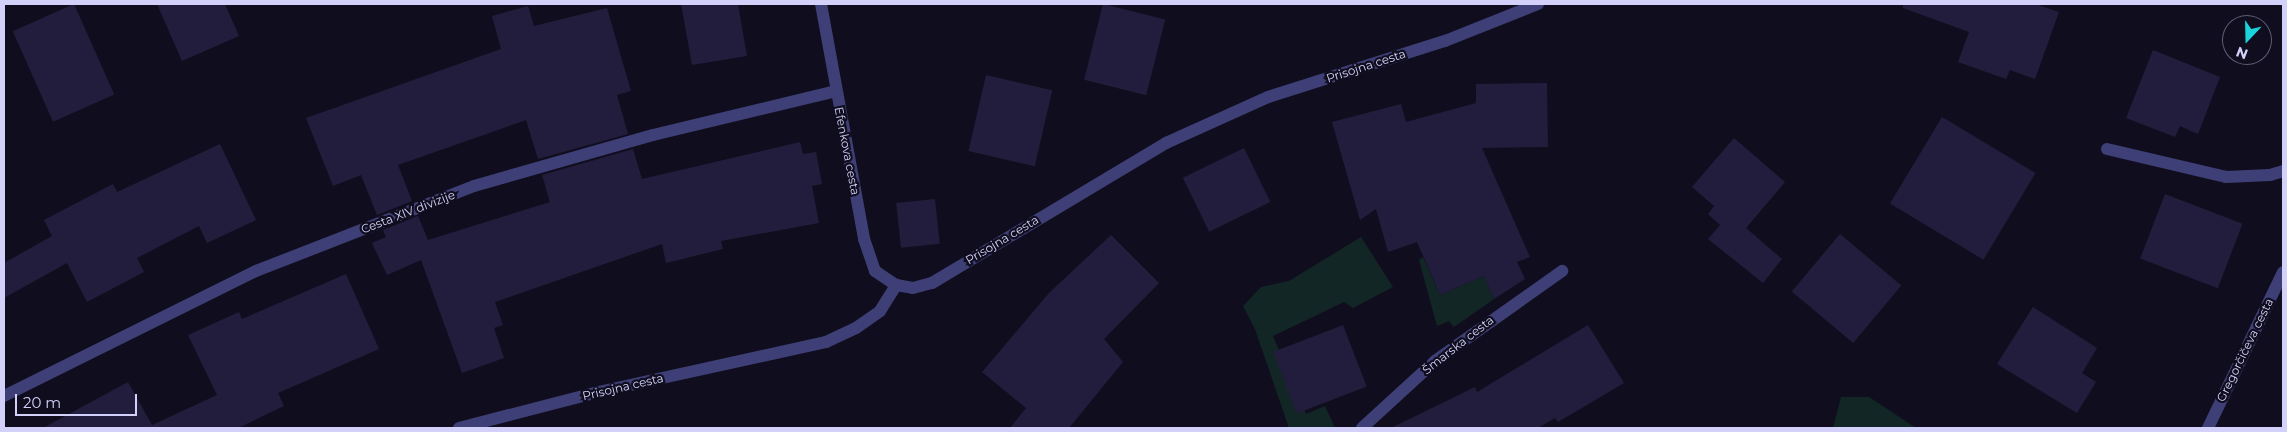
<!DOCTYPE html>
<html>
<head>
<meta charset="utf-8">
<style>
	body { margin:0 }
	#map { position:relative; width:2287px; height:432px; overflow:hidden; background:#100e1e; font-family:Montserrat,sans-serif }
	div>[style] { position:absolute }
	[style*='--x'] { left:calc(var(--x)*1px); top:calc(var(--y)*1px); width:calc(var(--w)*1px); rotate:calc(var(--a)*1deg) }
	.green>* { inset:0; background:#122725 }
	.building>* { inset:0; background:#221d3c; transform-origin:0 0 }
	.minor>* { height:12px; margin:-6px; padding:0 6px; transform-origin:6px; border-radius:6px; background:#3f3f77 }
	span { translate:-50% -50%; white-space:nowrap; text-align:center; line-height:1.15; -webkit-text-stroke:4.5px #100e1e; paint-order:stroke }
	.street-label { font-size:12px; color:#d3d1fa }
	.frame { position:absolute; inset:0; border:5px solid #d3d1fa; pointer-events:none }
	.north { position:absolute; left:2222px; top:15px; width:50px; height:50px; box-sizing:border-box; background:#100e1e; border:1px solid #5e5c76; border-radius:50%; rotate:201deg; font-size:14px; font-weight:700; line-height:20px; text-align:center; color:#d3d1fa }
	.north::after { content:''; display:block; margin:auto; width:18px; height:22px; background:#1ad3dd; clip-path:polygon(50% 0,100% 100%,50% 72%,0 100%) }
	.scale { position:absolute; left:15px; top:394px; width:122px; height:22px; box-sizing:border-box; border:2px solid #d3d1fa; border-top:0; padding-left:6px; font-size:15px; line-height:18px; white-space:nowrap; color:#d3d1fa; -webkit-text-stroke:4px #100e1e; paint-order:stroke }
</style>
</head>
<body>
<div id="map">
	<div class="green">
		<i style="clip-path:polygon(1361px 237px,1393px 287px,1353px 308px,1344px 302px,1273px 336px,1306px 414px,1325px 406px,1335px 428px,1289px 428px,1255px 329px,1243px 306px,1261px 287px,1289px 281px)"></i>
		<i style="clip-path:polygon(1423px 257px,1440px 295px,1484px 276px,1494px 299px,1454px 327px,1449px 321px,1437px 326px,1419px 260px)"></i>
		<i style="clip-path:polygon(1841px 397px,1869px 397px,1916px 428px,1833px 428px)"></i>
	</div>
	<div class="building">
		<i style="left:74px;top:4px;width:99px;height:67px;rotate:66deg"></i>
		<i style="clip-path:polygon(157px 4px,225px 4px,239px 36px,182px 61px)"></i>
		<i style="clip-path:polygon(681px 4px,738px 4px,747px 56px,692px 65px)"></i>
		<i style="left:1103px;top:4px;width:64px;height:78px;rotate:14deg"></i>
		<i style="clip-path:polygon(1903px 4px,2035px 4px,2059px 12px,2035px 79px,2010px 70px,2006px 79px,1958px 62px,1969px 32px,1903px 8px)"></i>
		<i style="clip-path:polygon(528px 6px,534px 26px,607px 8px,631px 91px,617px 95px,628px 134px,538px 159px,526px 120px,398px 165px,412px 201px,377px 215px,361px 175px,333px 186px,306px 118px,501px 49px,492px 16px)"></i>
		<i style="clip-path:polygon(2153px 50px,2220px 77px,2198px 134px,2180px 126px,2175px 137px,2126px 118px)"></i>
		<i style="left:986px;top:75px;width:68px;height:78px;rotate:13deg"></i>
		<i style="clip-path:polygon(1547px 83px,1548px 147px,1482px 148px,1530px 257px,1517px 262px,1525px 279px,1494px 299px,1484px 276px,1440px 295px,1417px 242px,1388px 252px,1376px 209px,1360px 220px,1332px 122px,1401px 104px,1406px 122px,1476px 103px,1476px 84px)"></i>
		<i style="left:1942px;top:117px;width:109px;height:101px;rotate:31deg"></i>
		<i style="clip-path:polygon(1734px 138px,1785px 182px,1746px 228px,1782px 259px,1763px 283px,1708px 239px,1720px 225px,1708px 214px,1714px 206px,1692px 187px)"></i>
		<i style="clip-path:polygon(800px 142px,803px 154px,816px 152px,822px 184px,812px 186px,819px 223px,721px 241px,723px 249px,666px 263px,662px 244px,495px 302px,503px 325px,494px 328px,504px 358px,462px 373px,421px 260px,387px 275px,372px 243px,386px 237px,383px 230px,418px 216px,428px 240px,550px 202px,542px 175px,633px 149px,642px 179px)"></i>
		<i style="clip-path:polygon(220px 144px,256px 220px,207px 243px,199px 226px,137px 258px,144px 272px,87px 302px,67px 263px,4px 298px,4px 263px,52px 236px,44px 220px,113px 184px,117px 192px)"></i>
		<i style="left:1244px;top:148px;width:60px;height:68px;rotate:64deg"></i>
		<i style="left:2165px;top:194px;width:83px;height:69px;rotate:21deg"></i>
		<i style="left:935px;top:199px;width:45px;height:39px;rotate:84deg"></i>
		<i style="left:1840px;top:234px;width:80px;height:75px;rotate:40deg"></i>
		<i style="clip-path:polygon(1111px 235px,1159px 283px,1104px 339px,1123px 362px,1069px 428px,1010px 428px,1026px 408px,982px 372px,1049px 293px)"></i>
		<i style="clip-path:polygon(346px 274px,379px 349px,278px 393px,284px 406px,238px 428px,43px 428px,128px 382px,152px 425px,217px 395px,188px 335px,239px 312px,242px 319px)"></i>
		<i style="clip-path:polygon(2033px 307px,2097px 348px,2082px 373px,2096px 382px,2077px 413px,1997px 364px)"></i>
		<i style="left:1343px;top:325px;width:66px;height:75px;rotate:69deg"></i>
		<i style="clip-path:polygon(1588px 325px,1624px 383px,1558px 422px,1555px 418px,1538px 428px,1391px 428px,1475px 387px,1477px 392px)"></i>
	</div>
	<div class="minor">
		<i style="--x:821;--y:4;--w:239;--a:79.6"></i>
		<i style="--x:864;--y:239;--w:34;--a:71"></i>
		<i style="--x:875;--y:271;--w:25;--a:34"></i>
		<i style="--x:896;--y:285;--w:17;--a:10"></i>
		<i style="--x:913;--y:288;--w:20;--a:-15"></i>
		<i style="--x:932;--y:283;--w:273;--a:-30.9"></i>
		<i style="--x:1166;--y:143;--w:112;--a:-24.3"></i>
		<i style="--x:1268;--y:97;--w:186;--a:-17.6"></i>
		<i style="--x:1445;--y:41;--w:100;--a:-21.7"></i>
		<i style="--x:2107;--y:149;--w:122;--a:13.2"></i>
		<i style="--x:2226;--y:177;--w:44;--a:-2.6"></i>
		<i style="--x:2270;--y:175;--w:14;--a:-17"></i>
		<i style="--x:4;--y:396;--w:281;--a:-26.4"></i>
		<i style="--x:256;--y:271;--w:234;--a:-21.3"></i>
		<i style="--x:474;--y:186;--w:186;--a:-15.9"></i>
		<i style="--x:653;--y:135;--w:188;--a:-13.5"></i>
		<i style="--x:459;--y:428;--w:139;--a:-14.5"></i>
		<i style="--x:594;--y:393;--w:238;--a:-12.4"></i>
		<i style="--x:826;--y:342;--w:33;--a:-25"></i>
		<i style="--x:856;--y:328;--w:29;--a:-35"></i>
		<i style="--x:880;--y:311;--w:31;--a:-58"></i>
		<i style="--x:1362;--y:428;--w:99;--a:-42.5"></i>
		<i style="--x:1435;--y:361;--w:156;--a:-35.3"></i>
		<i style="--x:2208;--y:428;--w:173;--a:-64.3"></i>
	</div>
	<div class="street-label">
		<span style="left:1366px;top:66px;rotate:-18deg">Prisojna cesta</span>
		<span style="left:847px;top:151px;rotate:79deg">Efenkova cesta</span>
		<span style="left:408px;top:212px;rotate:-21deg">Cesta XIV divizije</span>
		<span style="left:1002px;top:240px;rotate:-31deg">Prisojna cesta</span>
		<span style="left:1458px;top:345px;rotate:-38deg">Šmarska cesta</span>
		<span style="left:2245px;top:350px;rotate:-64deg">Gregorčičeva cesta</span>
		<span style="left:623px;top:387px;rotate:-13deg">Prisojna cesta</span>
	</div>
	<div class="frame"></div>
	<div class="north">N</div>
	<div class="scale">20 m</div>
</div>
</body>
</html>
